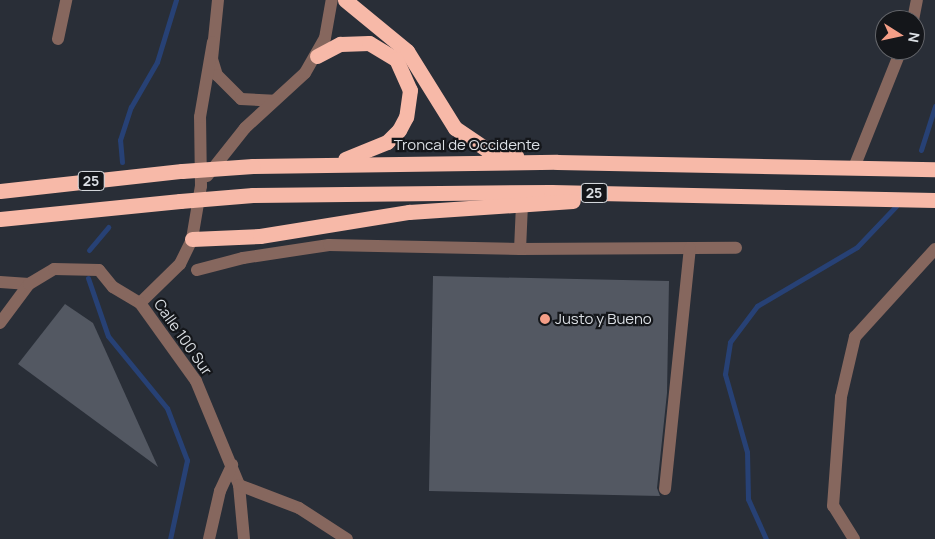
<!DOCTYPE html>
<html>
<head>
<meta charset="utf-8">
<style>
	body { margin:0 }
	#map { position:relative; width:935px; height:539px; overflow:hidden; background:#292e37; font-family:Manrope,sans-serif }
	div>[style] { position:absolute }
	[style*='--x'] { left:calc(var(--x)*1px); top:calc(var(--y)*1px); width:calc(var(--w)*1px); rotate:calc(var(--a)*1deg) }
	.stream>* { height:5px; margin:-2.5px; padding:0 2.5px; transform-origin:2.5px; border-radius:2.5px; background:#274175 }
	.building>* { inset:0; background:#535862 }
	.minor>* { height:12px; margin:-6px; padding:0 6px; transform-origin:6px; border-radius:6px; background:#86675e }
	.highway>* { height:15px; margin:-7.5px; padding:0 7.5px; transform-origin:7.5px; border-radius:7.5px; background:#f7b9a8 }
	.highway-bridge>* { height:15px; margin:-7.5px; padding:0 7.5px; transform-origin:7.5px; border-radius:7.5px; background:#f7b9a8 }
	.dots>* { width:14px; height:14px; translate:-50% -50%; box-sizing:border-box; border:2px solid #14161a; border-radius:50% }
	span { translate:-50% -50%; white-space:nowrap; text-align:center; line-height:1.15; -webkit-text-stroke:4.5px #14161a; paint-order:stroke }
	.shield-label span { padding:1px 4px; background:#14161a; border:1px solid; border-radius:4px; -webkit-text-stroke-width:0 }
	.shield-label { font-size:14px; color:#dbdfe4; font-weight:700 }
	.street-label { font-size:15px; color:#dbdfe4 }
	.poi-label { font-size:15px; color:#dbdfe4 }
	.left { translate:0 -50%; text-align:left }
	.north { position:absolute; left:875px; top:10px; width:50px; height:50px; box-sizing:border-box; background:#14161a; border:1px solid #64666b; border-radius:50%; rotate:100deg; font-size:14px; font-weight:700; line-height:20px; text-align:center; color:#dbdfe4 }
	.north::after { content:''; display:block; margin:auto; width:18px; height:22px; background:#f49e87; clip-path:polygon(50% 0,100% 100%,50% 72%,0 100%) }
</style>
</head>
<body>
<div id="map">
	<div class="stream">
		<i style="--x:921;--y:150;--w:46;--a:-72.3"></i>
		<i style="--x:122;--y:162;--w:22;--a:-95"></i>
		<i style="--x:120;--y:140;--w:35;--a:-72"></i>
		<i style="--x:131;--y:107;--w:52;--a:-60"></i>
		<i style="--x:157;--y:62;--w:65;--a:-73"></i>
		<i style="--x:89;--y:250;--w:30;--a:-50"></i>
		<i style="--x:88;--y:278;--w:61;--a:71"></i>
		<i style="--x:108;--y:336;--w:93;--a:50.7"></i>
		<i style="--x:167;--y:408;--w:56;--a:69"></i>
		<i style="--x:187;--y:460;--w:81;--a:102.1"></i>
		<i style="--x:766;--y:539;--w:44;--a:-114.2"></i>
		<i style="--x:748;--y:499;--w:47;--a:-91.2"></i>
		<i style="--x:747;--y:452;--w:81;--a:-105.8"></i>
		<i style="--x:725;--y:374;--w:32;--a:-81"></i>
		<i style="--x:730;--y:342;--w:45;--a:-53.1"></i>
		<i style="--x:757;--y:306;--w:116;--a:-30.5"></i>
		<i style="--x:857;--y:247;--w:57;--a:-46.4"></i>
	</div>
	<div class="building">
		<i style="clip-path:polygon(433px 276px,669px 281px,667px 393px,657px 488px,660px 496px,429px 491px)"></i>
		<i style="clip-path:polygon(65px 304px,93px 323px,158px 467px,18px 364px)"></i>
	</div>
	<div class="minor">
		<i style="--x:218;--y:0;--w:59;--a:95.8"></i>
		<i style="--x:212;--y:59;--w:17;--a:73"></i>
		<i style="--x:217;--y:75;--w:34;--a:45"></i>
		<i style="--x:241;--y:99;--w:33;--a:3"></i>
		<i style="--x:913;--y:20;--w:20;--a:-79"></i>
		<i style="--x:58;--y:39;--w:40;--a:-78"></i>
		<i style="--x:855;--y:165;--w:124;--a:-68.2"></i>
		<i style="--x:207;--y:176;--w:61;--a:-51.6"></i>
		<i style="--x:245;--y:128;--w:81;--a:-42.5"></i>
		<i style="--x:305;--y:73;--w:40;--a:-60.3"></i>
		<i style="--x:325;--y:38;--w:39;--a:-80"></i>
		<i style="--x:522;--y:204;--w:45;--a:92.5"></i>
		<i style="--x:520;--y:249;--w:216;--a:-0.3"></i>
		<i style="--x:197;--y:270;--w:48;--a:-14.6"></i>
		<i style="--x:243;--y:258;--w:87;--a:-8.6"></i>
		<i style="--x:329;--y:245;--w:191;--a:1.2"></i>
		<i style="--x:0;--y:282;--w:29;--a:4"></i>
		<i style="--x:140;--y:303;--w:56;--a:-44.3"></i>
		<i style="--x:180;--y:264;--w:28;--a:-64"></i>
		<i style="--x:192;--y:239;--w:54;--a:-80.4"></i>
		<i style="--x:201;--y:186;--w:69;--a:-90.8"></i>
		<i style="--x:200;--y:117;--w:76;--a:-80.2"></i>
		<i style="--x:0;--y:323;--w:49;--a:-53.4"></i>
		<i style="--x:29;--y:284;--w:29;--a:-31"></i>
		<i style="--x:54;--y:269;--w:45;--a:1.3"></i>
		<i style="--x:99;--y:270;--w:22;--a:51"></i>
		<i style="--x:113;--y:287;--w:31;--a:31"></i>
		<i style="--x:140;--y:303;--w:96;--a:54.3"></i>
		<i style="--x:196;--y:381;--w:113;--a:67.5"></i>
		<i style="--x:239;--y:485;--w:54;--a:84.7"></i>
		<i style="--x:239;--y:485;--w:64;--a:21"></i>
		<i style="--x:299;--y:508;--w:57;--a:32.9"></i>
		<i style="--x:665;--y:489;--w:242;--a:-84.1"></i>
		<i style="--x:209;--y:539;--w:49;--a:-77.1"></i>
		<i style="--x:220;--y:491;--w:29;--a:-65"></i>
		<i style="--x:854;--y:539;--w:39;--a:-122"></i>
		<i style="--x:833;--y:506;--w:109;--a:-85.8"></i>
		<i style="--x:841;--y:397;--w:62;--a:-76.9"></i>
		<i style="--x:855;--y:337;--w:119;--a:-47.7"></i>
	</div>
	<div class="highway">
		<i style="--x:345;--y:0;--w:80;--a:39.4"></i>
		<i style="--x:407;--y:51;--w:91;--a:58.1"></i>
		<i style="--x:455;--y:128;--w:37;--a:34"></i>
		<i style="--x:486;--y:149;--w:31;--a:13"></i>
		<i style="--x:317;--y:56;--w:26;--a:-28"></i>
		<i style="--x:340;--y:44;--w:29;--a:-2"></i>
		<i style="--x:369;--y:43;--w:31;--a:31"></i>
		<i style="--x:396;--y:59;--w:34;--a:66"></i>
		<i style="--x:410;--y:90;--w:27;--a:98"></i>
		<i style="--x:406;--y:117;--w:15;--a:118"></i>
		<i style="--x:399;--y:130;--w:17;--a:135"></i>
		<i style="--x:387;--y:142;--w:45;--a:158"></i>
		<i style="--x:253;--y:166;--w:304;--a:-0.8"></i>
		<i style="--x:557;--y:162;--w:378;--a:1.1"></i>
		<i style="--x:0;--y:191;--w:183;--a:-6.3"></i>
		<i style="--x:253;--y:195;--w:298;--a:-0.6"></i>
		<i style="--x:551;--y:192;--w:384;--a:1.2"></i>
		<i style="--x:0;--y:219;--w:181;--a:-5.7"></i>
		<i style="--x:192;--y:239;--w:68;--a:-2.5"></i>
		<i style="--x:260;--y:236;--w:151;--a:-9.2"></i>
		<i style="--x:409;--y:212;--w:164;--a:-3.8"></i>
	</div>
	<div class="highway-bridge">
		<i style="--x:182;--y:171;--w:71;--a:-4"></i>
		<i style="--x:180;--y:201;--w:73;--a:-4.7"></i>
	</div>
	<div class="dots">
		<i style="left:545px;top:319px;background:#f49e87"></i>
	</div>
	<div class="shield-label">
		<span style="left:91px;top:181px">25</span>
		<span style="left:594px;top:193px">25</span>
	</div>
	<div class="street-label">
		<span style="left:467px;top:145px">Troncal de Occidente</span>
		<span style="left:183px;top:337px;rotate:55deg">Calle 100 Sur</span>
	</div>
	<div class="poi-label">
		<span class="left" style="left:555px;top:319px">Justo y Bueno</span>
	</div>
	<div class="north">N</div>
</div>
</body>
</html>
